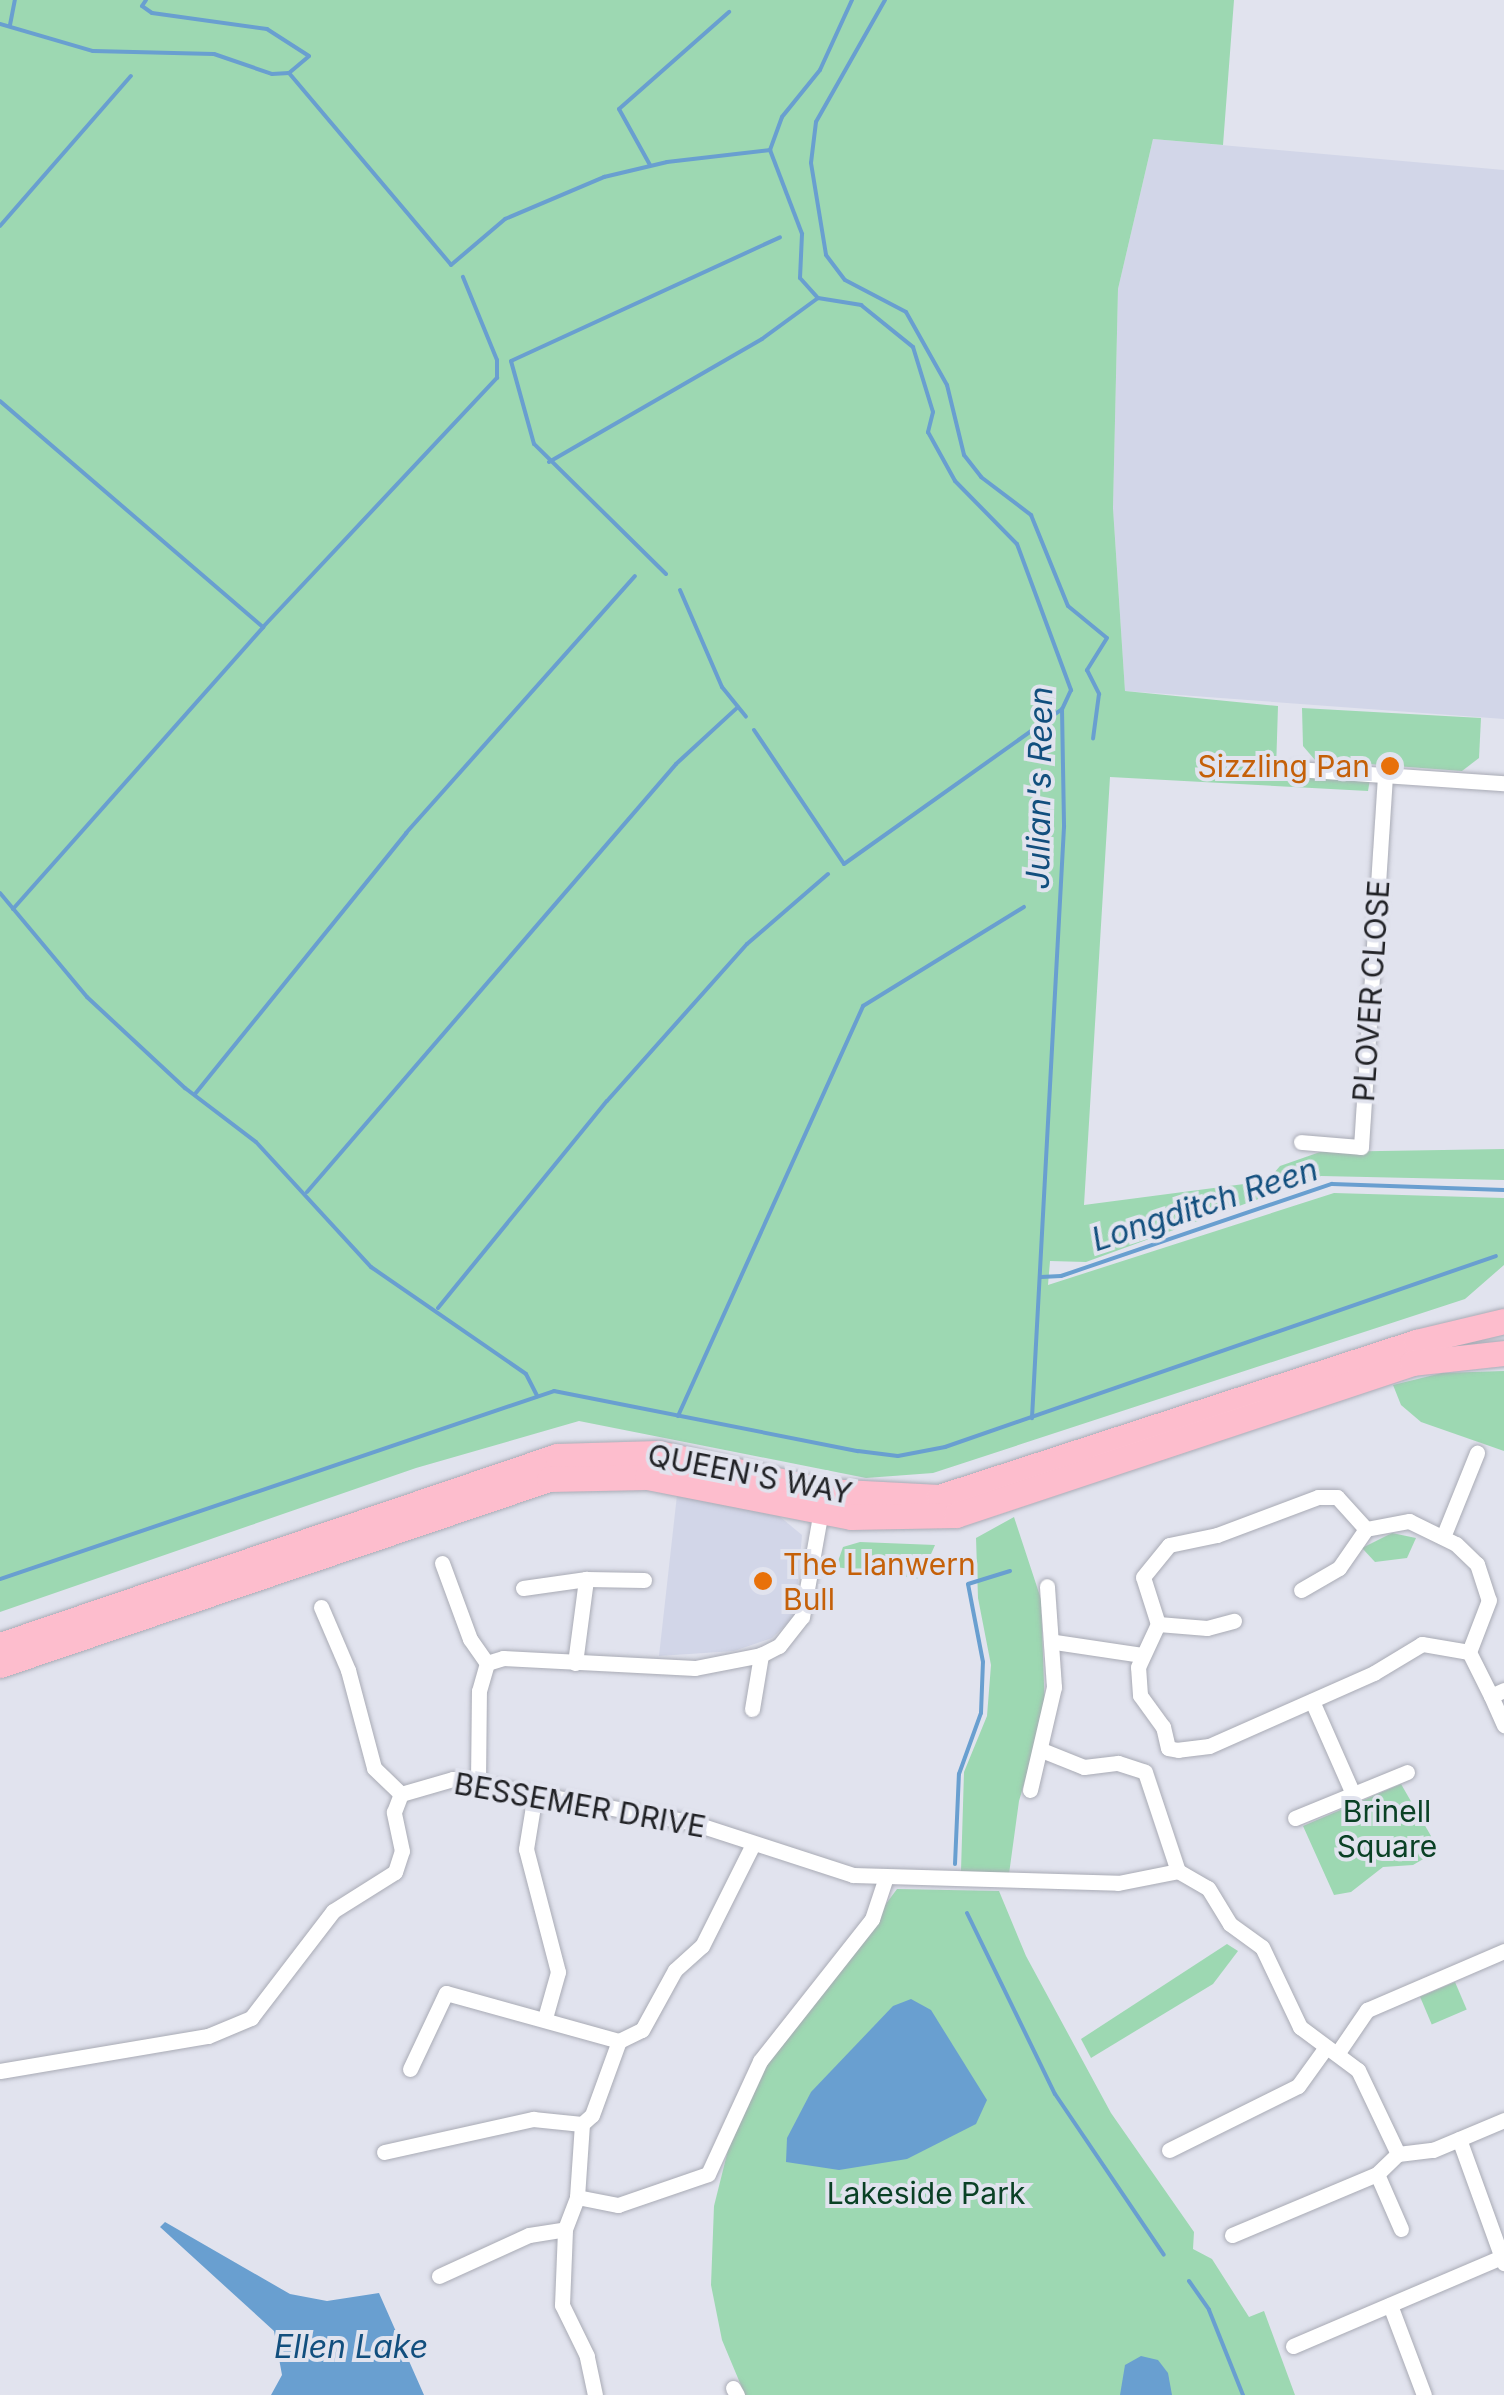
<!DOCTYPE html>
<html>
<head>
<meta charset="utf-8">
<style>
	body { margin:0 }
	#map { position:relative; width:1504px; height:2395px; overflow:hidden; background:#e1e3ee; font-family:Inter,sans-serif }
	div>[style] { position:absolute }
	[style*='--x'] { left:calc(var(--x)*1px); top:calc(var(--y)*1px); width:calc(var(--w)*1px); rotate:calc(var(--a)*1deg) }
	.built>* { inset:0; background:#d2d6e8 }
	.green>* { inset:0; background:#9dd8b2; transform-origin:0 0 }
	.water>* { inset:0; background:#699fd0 }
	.stream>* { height:4px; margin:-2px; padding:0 2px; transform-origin:2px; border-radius:2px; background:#699fd0 }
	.roads { filter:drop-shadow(0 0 2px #a9abb5) drop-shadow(0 0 2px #a9abb5) }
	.minor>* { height:15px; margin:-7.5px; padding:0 7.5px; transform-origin:7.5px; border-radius:7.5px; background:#fff }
	.primary>* { height:25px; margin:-12.5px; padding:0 12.5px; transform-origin:12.5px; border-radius:12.5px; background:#fdbdcd }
	.dots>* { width:28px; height:28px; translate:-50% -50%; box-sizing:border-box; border:5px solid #e1e3ee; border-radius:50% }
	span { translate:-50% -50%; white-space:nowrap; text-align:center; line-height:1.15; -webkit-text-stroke:8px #e1e3ee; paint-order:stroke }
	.food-label { font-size:30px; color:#c56008 }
	.right { translate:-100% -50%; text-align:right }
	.left { translate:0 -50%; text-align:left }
	.street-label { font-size:30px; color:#212226 }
	.park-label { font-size:30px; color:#0a4125 }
	.water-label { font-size:32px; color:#124f7e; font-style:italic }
</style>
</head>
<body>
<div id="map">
	<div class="built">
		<i style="clip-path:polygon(1153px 139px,1504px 170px,1504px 719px,1125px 691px,1113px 508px,1118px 289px)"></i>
		<i style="clip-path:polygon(677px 1495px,779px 1516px,802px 1535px,795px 1616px,772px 1638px,734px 1651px,659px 1656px)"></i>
	</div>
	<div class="green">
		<i style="clip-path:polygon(0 0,1234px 0,1223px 145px,1153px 139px,1118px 289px,1113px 508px,1125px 691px,1278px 706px,1276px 770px,1370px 779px,1368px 791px,1110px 777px,1084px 1205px,1267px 1181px,1280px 1166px,1320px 1152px,1504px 1149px,1504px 1180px,1321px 1176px,1086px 1262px,1050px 1261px,1048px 1285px,1334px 1193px,1504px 1198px,1504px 1265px,1465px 1299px,933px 1473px,866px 1478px,579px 1421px,416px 1468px,0 1612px)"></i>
		<i style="clip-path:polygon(1302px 708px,1481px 718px,1479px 758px,1462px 771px,1315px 760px,1303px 746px)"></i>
		<i style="clip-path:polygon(1504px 1371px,1504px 1451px,1421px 1422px,1401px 1405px,1393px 1385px,1442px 1373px)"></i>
		<i style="clip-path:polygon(1014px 1517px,1041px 1599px,1045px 1712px,1019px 1801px,1009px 1874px,961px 1871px,964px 1772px,987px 1716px,991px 1665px,978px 1598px,976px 1538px)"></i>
		<i style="clip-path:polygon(1392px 1533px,1416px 1538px,1407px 1558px,1375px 1562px,1362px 1548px)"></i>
		<i style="clip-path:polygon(860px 1542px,935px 1545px,920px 1579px,836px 1567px,843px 1547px)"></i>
		<i style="clip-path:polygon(1401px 1784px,1431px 1836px,1425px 1858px,1413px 1865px,1383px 1867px,1351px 1892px,1334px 1895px,1303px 1826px)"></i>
		<i style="clip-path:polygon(897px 1889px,999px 1891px,1026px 1956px,1111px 2113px,1194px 2232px,1193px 2249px,1212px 2259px,1249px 2317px,1264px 2311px,1295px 2395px,745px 2395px,722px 2340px,711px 2285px,714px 2206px,735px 2122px,765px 2067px)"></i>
		<i style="clip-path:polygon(1227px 1944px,1238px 1951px,1213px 1984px,1091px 2058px,1081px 2039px)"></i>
		<i style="left:1455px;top:1982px;width:30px;height:38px;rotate:67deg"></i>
	</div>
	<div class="water">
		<i style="clip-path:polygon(911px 1999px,931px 2010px,987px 2100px,976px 2124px,907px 2159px,839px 2170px,786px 2162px,787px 2138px,811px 2092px,893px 2006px)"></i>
		<i style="clip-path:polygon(165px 2222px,290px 2294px,327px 2301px,379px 2293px,424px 2395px,271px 2395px,282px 2375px,274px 2331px,160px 2227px)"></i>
		<i style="clip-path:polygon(1141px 2356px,1158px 2360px,1168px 2373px,1172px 2395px,1120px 2395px,1125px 2365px)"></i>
	</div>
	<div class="stream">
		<i style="--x:852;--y:0;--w:77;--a:114.6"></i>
		<i style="--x:820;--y:70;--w:60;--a:129"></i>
		<i style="--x:782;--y:117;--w:35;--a:110"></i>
		<i style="--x:770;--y:150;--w:90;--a:69.1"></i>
		<i style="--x:802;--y:234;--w:44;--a:92.6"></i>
		<i style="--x:800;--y:278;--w:27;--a:48"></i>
		<i style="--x:818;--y:298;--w:44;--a:9.2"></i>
		<i style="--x:861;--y:305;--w:67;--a:38.9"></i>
		<i style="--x:913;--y:347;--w:68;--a:72.9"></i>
		<i style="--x:933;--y:412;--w:21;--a:104"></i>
		<i style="--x:928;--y:432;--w:56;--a:61.1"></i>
		<i style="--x:955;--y:481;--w:88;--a:45.5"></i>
		<i style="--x:1017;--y:544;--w:156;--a:69.7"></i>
		<i style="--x:1071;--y:690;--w:21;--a:115"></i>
		<i style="--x:1062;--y:709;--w:118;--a:89"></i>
		<i style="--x:1064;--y:827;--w:592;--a:93.1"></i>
		<i style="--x:885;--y:0;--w:140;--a:119.5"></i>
		<i style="--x:816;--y:122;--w:41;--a:97"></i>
		<i style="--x:811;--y:163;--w:93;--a:80.7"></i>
		<i style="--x:826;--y:255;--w:31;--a:53"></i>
		<i style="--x:845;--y:280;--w:69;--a:27.7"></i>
		<i style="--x:906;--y:312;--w:84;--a:60.7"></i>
		<i style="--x:947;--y:385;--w:72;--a:76.3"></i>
		<i style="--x:964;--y:455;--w:28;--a:52"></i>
		<i style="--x:981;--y:477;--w:63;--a:37.2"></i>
		<i style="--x:1031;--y:515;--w:98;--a:67.9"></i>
		<i style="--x:1068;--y:606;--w:50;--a:39.4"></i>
		<i style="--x:1107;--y:638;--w:38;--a:122"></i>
		<i style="--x:1087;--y:670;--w:27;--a:63"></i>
		<i style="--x:1099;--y:694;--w:45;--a:97.6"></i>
		<i style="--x:0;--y:24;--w:97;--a:16.2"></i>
		<i style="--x:93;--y:51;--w:121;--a:1.4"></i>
		<i style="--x:214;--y:54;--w:61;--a:19"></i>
		<i style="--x:272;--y:74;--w:17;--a:-3"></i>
		<i style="--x:289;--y:73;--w:26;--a:-40"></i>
		<i style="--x:309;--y:56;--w:50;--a:-147.3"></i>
		<i style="--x:267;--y:29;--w:116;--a:-172.1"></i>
		<i style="--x:152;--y:13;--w:12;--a:-145"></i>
		<i style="--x:142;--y:6;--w:7;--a:-56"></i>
		<i style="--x:10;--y:25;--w:25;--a:-79"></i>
		<i style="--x:289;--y:73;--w:251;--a:49.8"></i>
		<i style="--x:451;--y:265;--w:71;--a:-40.4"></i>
		<i style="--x:505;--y:219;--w:108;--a:-23"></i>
		<i style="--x:604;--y:177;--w:65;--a:-13.4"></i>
		<i style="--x:667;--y:162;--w:104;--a:-6.6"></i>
		<i style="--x:650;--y:165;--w:64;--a:-119"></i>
		<i style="--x:619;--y:109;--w:147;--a:-41.4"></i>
		<i style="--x:0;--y:226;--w:199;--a:-48.9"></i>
		<i style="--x:0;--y:401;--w:347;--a:40.7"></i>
		<i style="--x:549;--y:462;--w:246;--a:-30"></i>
		<i style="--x:762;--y:339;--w:69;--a:-36.2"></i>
		<i style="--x:666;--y:574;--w:185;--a:-135.4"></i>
		<i style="--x:534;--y:444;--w:86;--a:-105.5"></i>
		<i style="--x:511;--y:361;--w:296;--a:-24.7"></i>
		<i style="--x:680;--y:590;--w:106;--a:66.6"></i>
		<i style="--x:722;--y:687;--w:38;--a:51"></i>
		<i style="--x:754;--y:730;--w:161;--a:56.1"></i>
		<i style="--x:844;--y:864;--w:267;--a:-35.4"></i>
		<i style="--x:0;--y:893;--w:136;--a:50.1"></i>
		<i style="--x:87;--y:997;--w:134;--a:42.9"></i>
		<i style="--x:185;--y:1088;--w:89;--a:37.3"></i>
		<i style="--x:256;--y:1142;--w:170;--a:47.4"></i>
		<i style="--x:371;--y:1267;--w:188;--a:34.6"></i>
		<i style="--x:526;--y:1374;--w:25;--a:63"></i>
		<i style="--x:13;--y:909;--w:377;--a:-48.4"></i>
		<i style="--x:263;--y:627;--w:342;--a:-46.8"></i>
		<i style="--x:497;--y:378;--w:18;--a:-90"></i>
		<i style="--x:497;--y:360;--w:90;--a:-112.3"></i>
		<i style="--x:195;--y:1094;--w:336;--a:-51"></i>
		<i style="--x:406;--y:833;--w:344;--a:-48.3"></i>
		<i style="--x:307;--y:1192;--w:565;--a:-49.23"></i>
		<i style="--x:676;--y:764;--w:84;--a:-42.6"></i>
		<i style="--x:1041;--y:1277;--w:20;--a:-3"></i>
		<i style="--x:1061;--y:1276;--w:286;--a:-18.8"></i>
		<i style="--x:1332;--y:1184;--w:172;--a:2"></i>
		<i style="--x:438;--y:1308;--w:267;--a:-50.8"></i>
		<i style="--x:607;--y:1101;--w:210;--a:-48.3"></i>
		<i style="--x:747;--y:944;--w:107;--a:-40.8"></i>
		<i style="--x:678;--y:1416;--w:450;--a:-65.7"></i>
		<i style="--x:863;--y:1006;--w:189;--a:-31.6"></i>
		<i style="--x:0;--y:1579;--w:585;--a:-18.74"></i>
		<i style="--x:554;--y:1391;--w:310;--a:11.2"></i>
		<i style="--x:858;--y:1451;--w:40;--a:7.1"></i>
		<i style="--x:898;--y:1456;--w:48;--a:-10.8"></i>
		<i style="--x:945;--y:1447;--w:583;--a:-19.12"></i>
		<i style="--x:955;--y:1864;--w:90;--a:-87.5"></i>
		<i style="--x:959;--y:1774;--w:65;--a:-70.2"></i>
		<i style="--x:981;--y:1713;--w:51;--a:-87.8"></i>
		<i style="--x:983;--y:1662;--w:79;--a:-100.9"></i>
		<i style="--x:968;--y:1584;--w:44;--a:-17.2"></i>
		<i style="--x:967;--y:1913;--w:201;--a:64.1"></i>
		<i style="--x:1055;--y:2094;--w:194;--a:55.9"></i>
		<i style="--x:1189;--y:2281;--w:35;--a:55"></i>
		<i style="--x:1209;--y:2310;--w:92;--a:68.2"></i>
	</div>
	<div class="roads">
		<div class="minor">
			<i style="--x:1296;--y:769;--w:208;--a:3.9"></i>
			<i style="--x:1301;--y:1142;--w:60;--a:4.8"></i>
			<i style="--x:1361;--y:1147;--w:373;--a:-86.3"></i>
			<i style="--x:1443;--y:1537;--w:91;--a:-68"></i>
			<i style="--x:442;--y:1563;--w:81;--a:69.8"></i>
			<i style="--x:470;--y:1639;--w:29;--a:55"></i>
			<i style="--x:523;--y:1588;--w:64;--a:-8.1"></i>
			<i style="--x:586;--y:1579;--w:58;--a:1"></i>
			<i style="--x:1301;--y:1590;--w:44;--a:-30.1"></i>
			<i style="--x:1339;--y:1568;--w:47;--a:-55.3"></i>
			<i style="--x:321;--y:1607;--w:69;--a:66.8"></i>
			<i style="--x:348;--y:1670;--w:101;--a:75.1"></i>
			<i style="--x:374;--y:1768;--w:37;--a:44"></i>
			<i style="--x:1158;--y:1624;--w:49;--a:4.7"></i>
			<i style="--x:1207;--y:1628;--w:28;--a:-15"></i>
			<i style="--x:1055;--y:1642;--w:88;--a:8.5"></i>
			<i style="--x:1469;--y:1652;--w:48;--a:-170.3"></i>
			<i style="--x:1422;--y:1644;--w:56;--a:148.9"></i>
			<i style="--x:1374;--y:1673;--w:180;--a:156.1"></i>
			<i style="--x:1209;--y:1746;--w:31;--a:173"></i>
			<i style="--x:1178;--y:1750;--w:10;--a:-169"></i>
			<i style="--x:1168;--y:1748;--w:22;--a:-103"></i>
			<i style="--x:1163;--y:1727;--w:39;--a:-126"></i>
			<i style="--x:1140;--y:1695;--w:28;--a:-94"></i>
			<i style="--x:1138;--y:1667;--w:47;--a:-65.1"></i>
			<i style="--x:1158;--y:1624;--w:49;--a:-107.7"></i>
			<i style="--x:1143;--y:1577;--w:41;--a:-50.9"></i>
			<i style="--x:1169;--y:1545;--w:49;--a:-11.8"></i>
			<i style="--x:1217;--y:1535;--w:108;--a:-20.6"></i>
			<i style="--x:1318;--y:1497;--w:19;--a:0"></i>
			<i style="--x:1337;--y:1497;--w:43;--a:47.8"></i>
			<i style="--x:1366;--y:1529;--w:44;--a:-10.5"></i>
			<i style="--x:1409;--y:1521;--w:52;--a:26.1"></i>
			<i style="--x:1456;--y:1544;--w:29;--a:44"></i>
			<i style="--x:1477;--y:1564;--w:38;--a:72"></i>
			<i style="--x:1489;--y:1600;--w:56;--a:111"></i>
			<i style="--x:1469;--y:1652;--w:49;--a:63.4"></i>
			<i style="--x:575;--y:1663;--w:85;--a:-82.5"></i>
			<i style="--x:1504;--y:1690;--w:14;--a:155"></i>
			<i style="--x:1491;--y:1696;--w:32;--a:66"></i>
			<i style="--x:1312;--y:1701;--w:102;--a:66.2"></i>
			<i style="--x:752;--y:1709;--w:55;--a:-80.5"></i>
			<i style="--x:1044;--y:1751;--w:43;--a:21.8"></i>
			<i style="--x:1084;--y:1767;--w:34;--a:-7"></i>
			<i style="--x:1118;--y:1763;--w:28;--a:18"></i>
			<i style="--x:1145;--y:1772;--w:104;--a:71.6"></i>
			<i style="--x:478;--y:1782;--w:91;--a:-89.4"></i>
			<i style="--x:479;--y:1691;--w:29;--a:-74"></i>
			<i style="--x:487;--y:1663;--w:17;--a:-17"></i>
			<i style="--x:503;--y:1658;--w:192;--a:3"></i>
			<i style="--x:695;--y:1668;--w:67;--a:-11.1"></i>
			<i style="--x:761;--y:1655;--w:20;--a:-27"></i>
			<i style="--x:779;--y:1646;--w:37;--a:-52"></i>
			<i style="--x:802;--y:1617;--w:114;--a:-79.9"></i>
			<i style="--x:1030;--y:1790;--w:106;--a:-76.9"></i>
			<i style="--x:1054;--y:1687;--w:101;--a:-94"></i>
			<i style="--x:535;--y:1794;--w:56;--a:99.3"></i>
			<i style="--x:526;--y:1849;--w:127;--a:75.4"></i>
			<i style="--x:558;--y:1972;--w:48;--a:105.8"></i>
			<i style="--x:1295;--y:1818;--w:121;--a:-22.3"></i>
			<i style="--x:1339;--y:2051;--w:50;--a:-55.7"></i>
			<i style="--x:1367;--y:2010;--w:149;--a:-23.3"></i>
			<i style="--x:410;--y:2069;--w:84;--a:-64.7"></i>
			<i style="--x:446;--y:1993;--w:180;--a:15.5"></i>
			<i style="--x:0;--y:2071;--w:211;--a:-9.6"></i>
			<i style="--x:208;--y:2036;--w:47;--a:-22.7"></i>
			<i style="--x:251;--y:2018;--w:135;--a:-52.5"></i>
			<i style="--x:333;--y:1911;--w:73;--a:-32.2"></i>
			<i style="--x:395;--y:1872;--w:22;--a:-72"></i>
			<i style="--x:402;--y:1851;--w:40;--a:-102"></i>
			<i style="--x:394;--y:1812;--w:19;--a:-69"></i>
			<i style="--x:401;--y:1794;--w:54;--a:-16.1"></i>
			<i style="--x:453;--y:1779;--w:241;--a:10.3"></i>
			<i style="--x:690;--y:1822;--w:171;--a:18"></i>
			<i style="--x:853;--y:1875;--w:265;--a:1.7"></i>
			<i style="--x:1118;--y:1883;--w:61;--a:-11.3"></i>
			<i style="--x:1178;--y:1871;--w:34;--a:30"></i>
			<i style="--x:1208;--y:1888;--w:42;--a:58.6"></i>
			<i style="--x:1230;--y:1924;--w:39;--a:36"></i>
			<i style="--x:1262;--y:1947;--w:89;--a:64.6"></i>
			<i style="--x:1300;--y:2027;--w:72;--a:36.6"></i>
			<i style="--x:1358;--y:2070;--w:93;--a:64.5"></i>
			<i style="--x:1398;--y:2154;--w:35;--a:-7"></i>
			<i style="--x:1433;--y:2150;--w:77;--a:-22.9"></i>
			<i style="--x:1459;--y:2139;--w:132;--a:70.1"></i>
			<i style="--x:1169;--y:2150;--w:144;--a:-26.4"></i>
			<i style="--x:1298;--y:2086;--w:48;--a:-54.3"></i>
			<i style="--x:384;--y:2152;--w:153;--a:-12.5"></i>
			<i style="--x:533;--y:2119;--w:49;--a:5.8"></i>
			<i style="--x:1377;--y:2174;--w:60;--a:66.4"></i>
			<i style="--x:577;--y:2197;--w:42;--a:11"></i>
			<i style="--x:618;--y:2205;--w:95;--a:-19"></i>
			<i style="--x:708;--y:2174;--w:124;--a:-65.3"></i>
			<i style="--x:760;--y:2061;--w:181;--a:-51.7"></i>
			<i style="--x:872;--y:1919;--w:44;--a:-71.6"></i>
			<i style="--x:1232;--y:2235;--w:157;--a:-22.8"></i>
			<i style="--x:1377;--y:2174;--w:29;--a:-44"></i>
			<i style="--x:439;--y:2276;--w:99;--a:-24.5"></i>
			<i style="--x:529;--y:2235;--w:36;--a:-9"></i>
			<i style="--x:1390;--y:2305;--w:96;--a:69.3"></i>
			<i style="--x:1293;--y:2346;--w:227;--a:-23.1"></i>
			<i style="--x:733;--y:2388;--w:8;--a:60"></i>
			<i style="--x:595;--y:2395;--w:40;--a:-102"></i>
			<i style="--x:587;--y:2356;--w:57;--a:-116.1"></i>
			<i style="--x:562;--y:2305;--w:76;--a:-87.7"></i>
			<i style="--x:565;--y:2229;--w:34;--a:-69"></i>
			<i style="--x:577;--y:2197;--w:73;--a:-86.1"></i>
			<i style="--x:582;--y:2124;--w:13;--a:-42"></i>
			<i style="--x:592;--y:2115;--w:79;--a:-70"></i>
			<i style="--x:619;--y:2041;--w:25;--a:-26"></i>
			<i style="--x:642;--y:2030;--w:68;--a:-61.2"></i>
			<i style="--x:675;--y:1970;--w:36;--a:-42"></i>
			<i style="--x:702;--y:1946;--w:112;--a:-63.4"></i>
		</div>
		<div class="primary">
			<i style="--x:0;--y:1645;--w:588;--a:-18.74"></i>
			<i style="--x:557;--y:1456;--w:101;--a:-1.7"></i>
			<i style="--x:658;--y:1453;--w:171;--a:12.8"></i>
			<i style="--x:825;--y:1491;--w:114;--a:3"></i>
			<i style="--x:939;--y:1497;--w:502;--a:-18"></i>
			<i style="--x:1416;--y:1342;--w:90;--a:-13.4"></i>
			<i style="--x:0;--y:1665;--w:580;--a:-18.72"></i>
			<i style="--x:549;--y:1479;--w:98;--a:-1.2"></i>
			<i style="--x:647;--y:1477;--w:208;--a:11.1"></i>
			<i style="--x:851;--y:1517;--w:105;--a:-1.1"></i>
			<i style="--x:956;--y:1515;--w:481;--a:-18.4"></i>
			<i style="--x:1412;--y:1363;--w:93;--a:-6.2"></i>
		</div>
	</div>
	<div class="dots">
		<i style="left:1390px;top:766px;background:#e8710a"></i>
		<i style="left:763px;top:1581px;background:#e8710a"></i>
	</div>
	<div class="food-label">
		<span class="right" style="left:1370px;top:766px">Sizzling Pan</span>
		<span class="left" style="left:783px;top:1581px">The Llanwern<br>Bull</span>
	</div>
	<div class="street-label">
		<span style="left:1371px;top:991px;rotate:-86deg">PLOVER CLOSE</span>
		<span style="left:750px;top:1474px;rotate:11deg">QUEEN'S WAY</span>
		<span style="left:580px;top:1805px;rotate:10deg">BESSEMER DRIVE</span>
	</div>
	<div class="park-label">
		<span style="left:1387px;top:1828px">Brinell<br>Square</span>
		<span style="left:926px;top:2193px">Lakeside Park</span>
	</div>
	<div class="water-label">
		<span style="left:1040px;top:788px;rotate:-89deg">Julian's Reen</span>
		<span style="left:1205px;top:1205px;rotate:-18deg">Longditch Reen</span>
		<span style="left:351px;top:2347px">Ellen Lake</span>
	</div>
</div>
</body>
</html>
